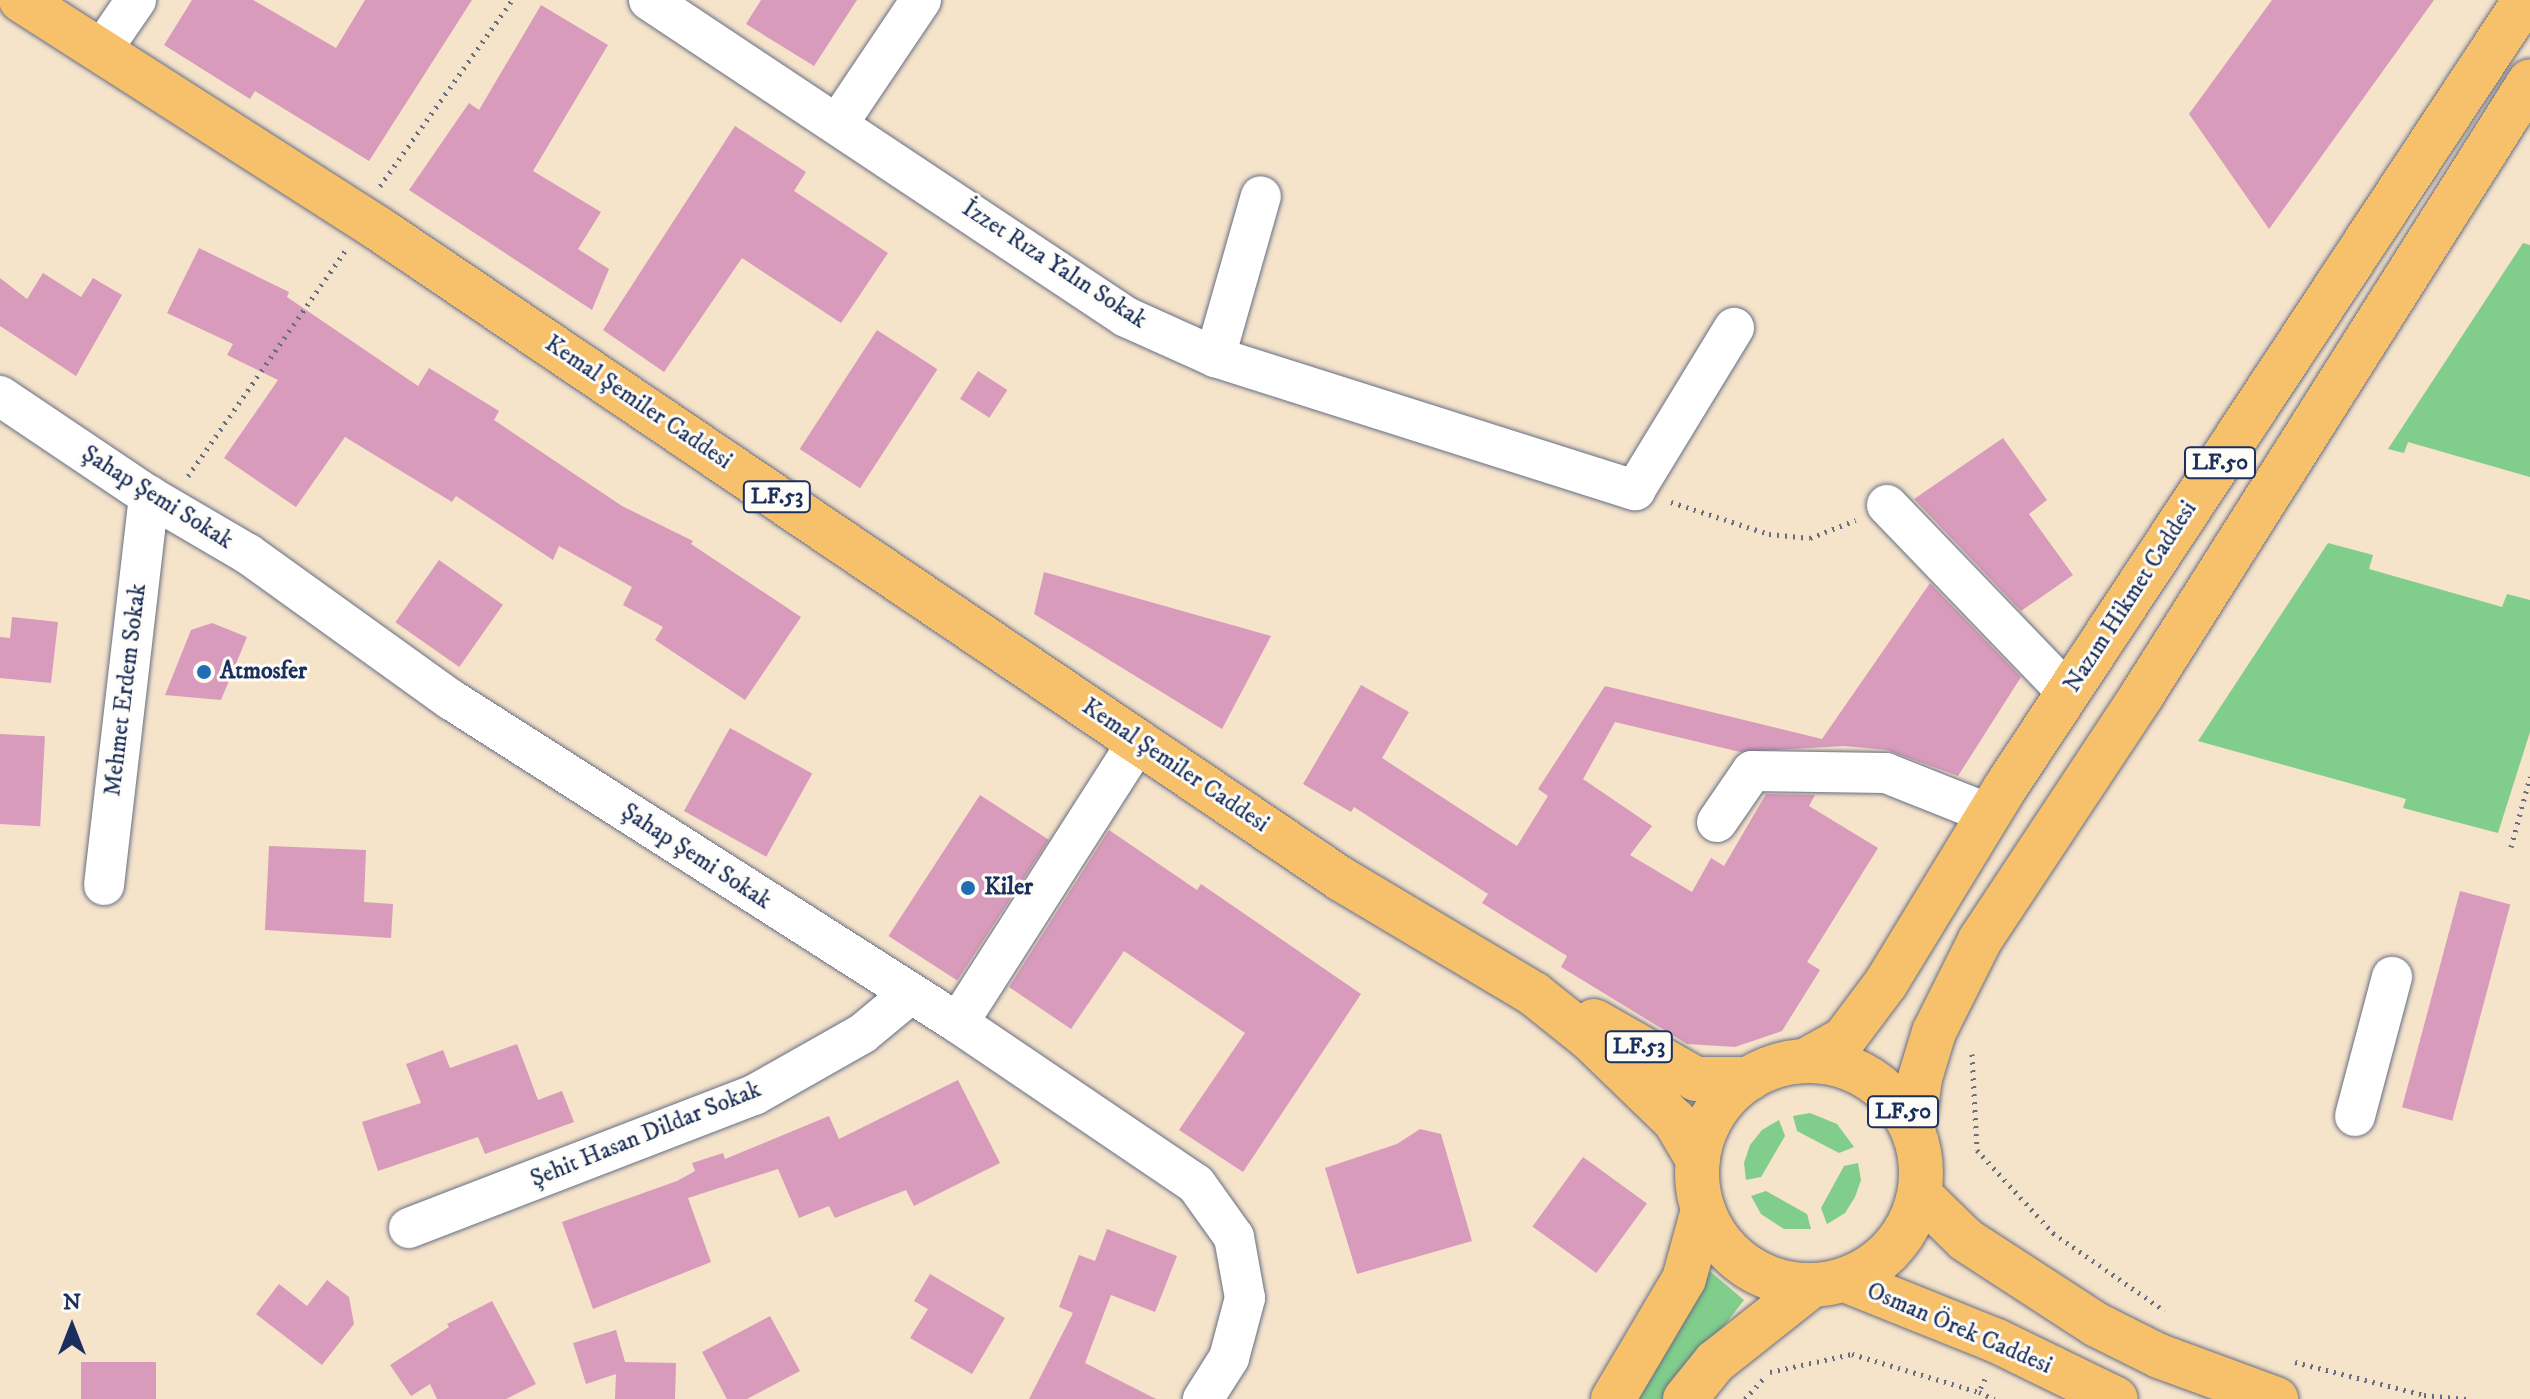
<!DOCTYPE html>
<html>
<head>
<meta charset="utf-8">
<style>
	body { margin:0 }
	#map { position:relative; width:2530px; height:1399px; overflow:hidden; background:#f5e3ca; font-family:"IM FELL DW Pica",serif }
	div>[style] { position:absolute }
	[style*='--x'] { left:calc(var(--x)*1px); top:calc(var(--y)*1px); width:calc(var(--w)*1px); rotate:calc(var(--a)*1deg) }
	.green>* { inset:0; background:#81cd8b }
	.building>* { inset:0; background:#d99bbb; transform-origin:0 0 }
	.path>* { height:5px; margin-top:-2.5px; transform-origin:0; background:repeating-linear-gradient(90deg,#676e84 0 2px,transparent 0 8px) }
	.roads { filter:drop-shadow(0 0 2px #676e84) drop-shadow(0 0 2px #676e84) }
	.minor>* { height:40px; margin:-20px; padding:0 20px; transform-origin:20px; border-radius:20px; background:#fff }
	.major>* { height:44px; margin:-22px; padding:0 22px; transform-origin:22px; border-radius:22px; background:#f7c06b }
	.major>.ring { margin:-22px; padding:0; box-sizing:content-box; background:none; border:44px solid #f7c06b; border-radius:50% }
	.dots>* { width:22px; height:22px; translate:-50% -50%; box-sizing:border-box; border:4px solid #fdfcf7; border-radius:50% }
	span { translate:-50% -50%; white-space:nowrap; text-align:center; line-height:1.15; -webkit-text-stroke:6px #fdfcf7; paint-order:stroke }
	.shield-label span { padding:2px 6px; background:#fdfcf7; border:2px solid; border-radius:6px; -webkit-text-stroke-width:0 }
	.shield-label { font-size:22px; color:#1b2f5e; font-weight:700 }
	.street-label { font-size:24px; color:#1b2f5e }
	.poi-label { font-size:24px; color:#1b2f5e; font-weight:700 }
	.left { translate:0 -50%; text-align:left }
	.north { position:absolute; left:32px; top:1287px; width:80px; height:80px; -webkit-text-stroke:6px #fdfcf7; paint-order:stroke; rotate:0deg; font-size:22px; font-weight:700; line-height:32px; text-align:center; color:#1b2f5e }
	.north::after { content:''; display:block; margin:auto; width:28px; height:36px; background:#1b2f5e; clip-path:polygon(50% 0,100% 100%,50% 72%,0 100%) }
</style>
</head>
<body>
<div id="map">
	<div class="green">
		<i style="clip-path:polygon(2523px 243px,2530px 245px,2530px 477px,2408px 442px,2404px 453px,2388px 449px)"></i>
		<i style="clip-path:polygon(2328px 543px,2373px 555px,2369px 569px,2502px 607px,2507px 594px,2530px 600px,2530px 732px,2498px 833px,2403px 808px,2406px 799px,2198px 741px)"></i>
		<i style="clip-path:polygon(1810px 1113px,1837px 1124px,1854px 1147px,1839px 1153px,1797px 1131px,1793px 1116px)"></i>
		<i style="clip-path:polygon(1779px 1120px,1785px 1136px,1761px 1177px,1746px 1180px,1744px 1163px,1750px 1145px,1762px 1130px)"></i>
		<i style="clip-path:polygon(1858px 1163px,1861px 1180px,1855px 1197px,1845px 1213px,1827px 1224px,1821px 1208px,1844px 1166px)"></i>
		<i style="clip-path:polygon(1766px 1191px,1807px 1214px,1811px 1229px,1784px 1229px,1761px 1214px,1751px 1196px)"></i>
		<i style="clip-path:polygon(1706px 1268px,1744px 1300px,1668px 1399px,1636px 1399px)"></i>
	</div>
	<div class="building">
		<i style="clip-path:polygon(192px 0,253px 0,336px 48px,365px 0,472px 0,369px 161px,255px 91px,250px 99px,164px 45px)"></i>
		<i style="clip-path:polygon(761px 0,857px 0,814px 66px,746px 24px)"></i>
		<i style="clip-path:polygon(2272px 0,2434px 0,2269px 229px,2189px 114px)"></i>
		<i style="clip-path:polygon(541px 5px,608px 45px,533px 171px,601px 212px,578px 249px,609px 269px,592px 310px,409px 190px,469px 103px,479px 110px)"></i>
		<i style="clip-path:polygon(735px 126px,806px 172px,794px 191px,888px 253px,841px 323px,742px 258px,664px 372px,603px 330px)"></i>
		<i style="clip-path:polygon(199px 248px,289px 292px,287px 297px,418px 386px,429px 368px,499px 411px,494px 420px,622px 506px,693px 541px,691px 544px,801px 617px,745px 700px,655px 640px,663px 627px,623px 605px,632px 587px,559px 546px,553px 560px,456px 496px,452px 502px,345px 437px,296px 507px,224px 458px,278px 380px,227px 355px,233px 344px,167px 313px)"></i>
		<i style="clip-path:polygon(43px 273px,81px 297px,93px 278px,122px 295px,76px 376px,0 326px,0 278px,27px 299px)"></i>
		<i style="left:877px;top:330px;width:72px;height:142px;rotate:33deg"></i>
		<i style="left:978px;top:371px;width:35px;height:33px;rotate:33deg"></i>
		<i style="clip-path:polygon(2003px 438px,2047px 500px,2029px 514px,2073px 575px,2021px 611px,1914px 499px)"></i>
		<i style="left:439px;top:560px;width:78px;height:76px;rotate:35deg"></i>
		<i style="clip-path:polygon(1044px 572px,1271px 636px,1222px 729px,1034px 614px)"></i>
		<i style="clip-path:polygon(1930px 583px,2021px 677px,1958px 776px,1887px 750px,1844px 746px,1740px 752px,1615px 722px,1583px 779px,1652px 826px,1630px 855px,1692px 892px,1711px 858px,1724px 866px,1766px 794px,1815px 795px,1809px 806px,1878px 848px,1807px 962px,1820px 970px,1782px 1031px,1735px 1047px,1687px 1044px,1561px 967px,1567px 956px,1482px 903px,1488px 894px,1354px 807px,1351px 812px,1303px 784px,1361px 685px,1409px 712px,1382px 758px,1517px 846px,1548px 796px,1538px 789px,1605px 686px,1822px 739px)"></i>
		<i style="clip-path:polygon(12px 617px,58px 622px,51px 683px,0 678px,0 637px,10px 638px)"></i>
		<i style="clip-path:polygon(212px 623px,247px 637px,221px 700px,165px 695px,191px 630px)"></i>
		<i style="left:730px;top:728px;width:94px;height:95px;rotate:29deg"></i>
		<i style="left:0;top:734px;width:45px;height:90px;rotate:3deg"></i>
		<i style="left:980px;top:795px;width:82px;height:168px;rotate:33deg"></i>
		<i style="clip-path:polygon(1109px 830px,1197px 890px,1201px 884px,1361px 994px,1243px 1172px,1179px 1130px,1245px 1033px,1124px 951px,1071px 1029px,1009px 987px)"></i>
		<i style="clip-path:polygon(269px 846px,366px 850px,364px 902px,393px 904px,391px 938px,265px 930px)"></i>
		<i style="left:2460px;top:891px;width:52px;height:224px;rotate:15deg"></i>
		<i style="clip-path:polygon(517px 1044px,538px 1100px,562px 1091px,574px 1122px,485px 1154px,478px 1137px,378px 1171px,362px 1122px,421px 1103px,406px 1064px,443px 1050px,450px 1068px)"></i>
		<i style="clip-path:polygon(958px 1080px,1000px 1163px,914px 1206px,906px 1190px,835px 1218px,829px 1206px,799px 1218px,778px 1169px,688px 1198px,711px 1262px,593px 1309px,562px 1222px,677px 1181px,695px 1171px,692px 1163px,723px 1153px,725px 1159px,829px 1116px,839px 1139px)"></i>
		<i style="clip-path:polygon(1420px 1129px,1441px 1134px,1472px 1241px,1357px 1274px,1325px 1168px,1397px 1144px)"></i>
		<i style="left:1583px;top:1157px;width:79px;height:86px;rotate:36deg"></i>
		<i style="clip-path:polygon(1107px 1229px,1177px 1256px,1155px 1312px,1111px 1295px,1085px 1363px,1156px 1399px,1029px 1399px,1073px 1313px,1059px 1307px,1079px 1255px,1095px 1261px)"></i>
		<i style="clip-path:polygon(930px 1274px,1005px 1318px,972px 1374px,910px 1338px,928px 1309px,914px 1301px)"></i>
		<i style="clip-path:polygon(327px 1280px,349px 1297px,354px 1324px,322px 1365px,256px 1314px,279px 1284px,307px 1306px)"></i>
		<i style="clip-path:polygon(492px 1301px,536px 1384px,506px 1399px,437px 1399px,430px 1384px,411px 1396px,390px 1365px,449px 1327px,447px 1324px)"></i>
		<i style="clip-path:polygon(770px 1316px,800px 1371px,747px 1399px,727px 1399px,702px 1352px)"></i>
		<i style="clip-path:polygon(616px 1330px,625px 1362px,676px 1363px,675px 1399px,615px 1399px,616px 1374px,586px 1384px,573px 1343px)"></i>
		<i style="left:81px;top:1362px;width:75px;height:37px"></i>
	</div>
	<div class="path">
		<i style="--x:380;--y:186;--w:228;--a:-54.6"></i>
		<i style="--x:188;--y:476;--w:274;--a:-55.1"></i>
		<i style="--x:1671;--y:502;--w:103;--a:18.1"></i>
		<i style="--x:1769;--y:534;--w:41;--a:5.6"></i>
		<i style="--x:1810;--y:538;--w:49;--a:-21.4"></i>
		<i style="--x:2511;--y:847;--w:73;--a:-74.8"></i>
		<i style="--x:1972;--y:1054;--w:96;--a:87"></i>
		<i style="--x:1977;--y:1150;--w:113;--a:47.5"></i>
		<i style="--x:2053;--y:1233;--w:136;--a:34.9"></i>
		<i style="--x:2295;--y:1362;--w:133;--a:14.3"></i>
		<i style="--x:2424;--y:1395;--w:42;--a:5.4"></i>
		<i style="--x:1770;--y:1372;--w:84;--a:-12.4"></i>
		<i style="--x:1852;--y:1354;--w:133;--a:16.7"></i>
		<i style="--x:1985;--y:1379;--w:14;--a:115"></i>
		<i style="--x:1979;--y:1392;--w:17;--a:25"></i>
		<i style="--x:1745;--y:1399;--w:27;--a:-48"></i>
	</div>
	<div class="roads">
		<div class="minor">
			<i style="--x:649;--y:0;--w:573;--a:33.61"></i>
			<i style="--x:1126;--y:317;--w:98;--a:24.2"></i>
			<i style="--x:1215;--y:357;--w:441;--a:17.6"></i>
			<i style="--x:1635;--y:490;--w:190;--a:-58.6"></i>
			<i style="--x:101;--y:51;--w:62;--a:-55.5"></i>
			<i style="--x:839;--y:122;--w:147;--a:-56.1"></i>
			<i style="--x:1215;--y:357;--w:167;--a:-74.1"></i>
			<i style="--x:0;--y:396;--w:179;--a:33.9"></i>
			<i style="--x:149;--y:496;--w:115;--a:30.4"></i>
			<i style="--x:248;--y:554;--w:249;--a:35.7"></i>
			<i style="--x:450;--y:699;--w:603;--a:32.53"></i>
			<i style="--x:958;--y:1023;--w:287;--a:34.1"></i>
			<i style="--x:1196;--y:1184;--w:65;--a:54.4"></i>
			<i style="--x:1234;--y:1237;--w:62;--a:79.8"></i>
			<i style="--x:1245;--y:1298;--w:62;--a:104.9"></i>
			<i style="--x:1229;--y:1358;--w:49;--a:122.4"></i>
			<i style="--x:1887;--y:505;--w:261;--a:46.1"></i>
			<i style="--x:1717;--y:822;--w:62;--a:-55.5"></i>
			<i style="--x:1752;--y:771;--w:134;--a:0.9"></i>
			<i style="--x:1886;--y:773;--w:111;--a:21.7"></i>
			<i style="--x:104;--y:885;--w:392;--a:-83.4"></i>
			<i style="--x:958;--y:1023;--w:335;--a:-57.4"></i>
			<i style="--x:2355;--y:1116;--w:144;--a:-75.1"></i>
			<i style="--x:409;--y:1228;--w:370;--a:-21.1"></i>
			<i style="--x:754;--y:1095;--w:124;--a:-29.5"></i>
			<i style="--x:862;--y:1034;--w:62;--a:-39.8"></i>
		</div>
		<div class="major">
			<i style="--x:21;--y:0;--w:425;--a:32.6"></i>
			<i style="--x:379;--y:229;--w:1161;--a:34.05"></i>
			<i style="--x:1341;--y:879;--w:225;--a:30.8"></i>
			<i style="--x:1534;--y:994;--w:70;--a:38.7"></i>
			<i style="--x:1589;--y:1038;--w:120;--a:44"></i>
			<i style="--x:1675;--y:1121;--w:45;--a:59.5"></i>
			<i style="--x:1594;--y:1021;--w:117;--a:29.6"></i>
			<i style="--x:1696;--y:1079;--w:53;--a:0"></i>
			<i style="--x:1805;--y:1061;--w:45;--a:-29.4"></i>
			<i style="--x:1844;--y:1039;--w:70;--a:-53.1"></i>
			<i style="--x:1886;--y:983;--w:228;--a:-58.6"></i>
			<i style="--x:2005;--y:788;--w:944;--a:-56.58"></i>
			<i class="ring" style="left:1697px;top:1061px;width:180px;height:180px"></i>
			<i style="--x:1913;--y:1130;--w:52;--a:-82.3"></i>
			<i style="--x:1920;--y:1078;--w:48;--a:-73.1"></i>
			<i style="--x:1934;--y:1032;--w:103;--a:-63.4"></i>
			<i style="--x:1980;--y:940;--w:294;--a:-56.5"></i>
			<i style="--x:2142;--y:695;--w:726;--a:-57.71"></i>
			<i style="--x:1920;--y:1195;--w:64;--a:44.4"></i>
			<i style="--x:1966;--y:1240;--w:156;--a:33"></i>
			<i style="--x:2097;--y:1325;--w:69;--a:26.6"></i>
			<i style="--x:2159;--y:1356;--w:125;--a:20.2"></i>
			<i style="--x:1845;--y:1280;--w:164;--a:21.9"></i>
			<i style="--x:1997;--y:1341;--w:132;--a:26"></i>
			<i style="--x:1613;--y:1399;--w:139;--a:-59.4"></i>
			<i style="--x:1684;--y:1279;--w:72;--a:-74.6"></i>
			<i style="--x:1685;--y:1399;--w:48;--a:-51"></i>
			<i style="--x:1715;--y:1362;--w:122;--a:-38.4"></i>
		</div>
	</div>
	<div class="dots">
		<i style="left:204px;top:672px;background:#1f6fb2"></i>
		<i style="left:968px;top:888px;background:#1f6fb2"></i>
	</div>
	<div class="shield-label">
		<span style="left:2220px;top:463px">LF.50</span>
		<span style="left:777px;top:497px">LF.53</span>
		<span style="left:1639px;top:1047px">LF.53</span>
		<span style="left:1903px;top:1112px">LF.50</span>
	</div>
	<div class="street-label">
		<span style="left:1054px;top:265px;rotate:33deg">İzzet Rıza Yalın Sokak</span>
		<span style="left:638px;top:403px;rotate:34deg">Kemal Şemiler Caddesi</span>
		<span style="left:157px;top:498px;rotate:32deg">Şahap Şemi Sokak</span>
		<span style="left:2131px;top:597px;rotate:-57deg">Nazım Hikmet Caddesi</span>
		<span style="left:126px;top:690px;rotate:-83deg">Mehmet Erdem Sokak</span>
		<span style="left:1175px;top:766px;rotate:34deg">Kemal Şemiler Caddesi</span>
		<span style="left:696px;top:857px;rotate:33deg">Şahap Şemi Sokak</span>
		<span style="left:646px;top:1135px;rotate:-22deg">Şehit Hasan Dildar Sokak</span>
		<span style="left:1959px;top:1329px;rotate:23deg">Osman Örek Caddesi</span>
	</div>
	<div class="poi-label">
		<span class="left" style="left:220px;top:672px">Atmosfer</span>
		<span class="left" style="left:984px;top:888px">Kiler</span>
	</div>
	<div class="north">N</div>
</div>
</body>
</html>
